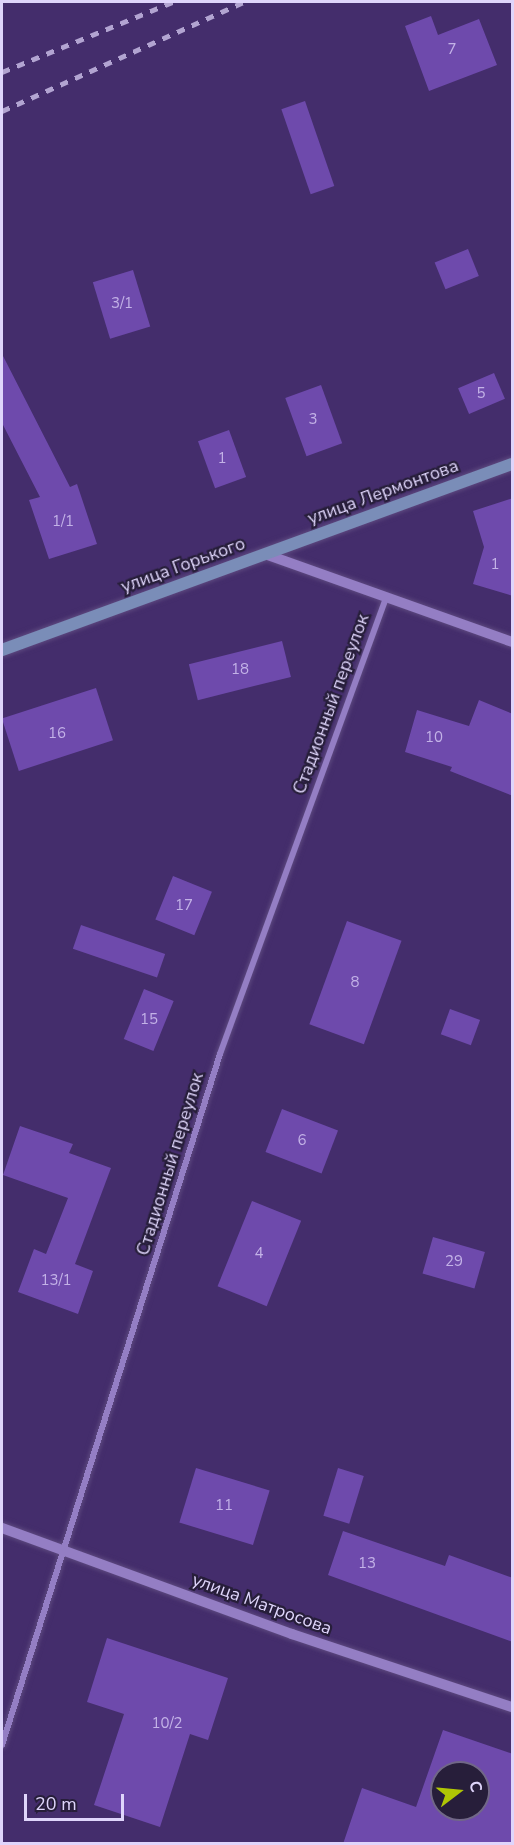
<!DOCTYPE html>
<html>
<head>
<meta charset="utf-8">
<style>
	body { margin:0 }
	#map { position:relative; width:514px; height:1845px; overflow:hidden; background:#442d6c; font-family:"Nunito Sans",sans-serif }
	div>[style] { position:absolute }
	[style*='--x'] { left:calc(var(--x)*1px); top:calc(var(--y)*1px); width:calc(var(--w)*1px); rotate:calc(var(--a)*1deg) }
	.building>* { inset:0; background:#6e4aac; transform-origin:0 0 }
	.roads { filter:drop-shadow(0 0 2px #5d497f) drop-shadow(0 0 2px #5d497f) }
	.minor>* { height:6px; margin:-3px; padding:0 3px; transform-origin:3px; border-radius:3px; background:#947ec4 }
	.tertiary>* { height:10px; margin:-5px; padding:0 5px; transform-origin:5px; border-radius:5px; background:#947ec4 }
	.secondary>* { height:12px; margin:-6px; padding:0 6px; transform-origin:6px; border-radius:6px; background:#7a8db8 }
	.rail>* { height:4.5px; margin-top:-2.25px; transform-origin:0; background:repeating-linear-gradient(90deg,#b2a4d1 0 8px,transparent 0 16px) }
	span { translate:-50% -50%; white-space:nowrap; text-align:center; line-height:1.15; -webkit-text-stroke:4.5px #271e3a; paint-order:stroke }
	.number-label { font-size:15px; color:#c3b2e7 }
	.number-label span { -webkit-text-stroke-width:0 }
	.street-label { font-size:18px; color:#dfd5fb }
	.frame { position:absolute; inset:0; border:3px solid #dfd5fb; pointer-events:none }
	.north { position:absolute; left:430px; top:1761px; width:60px; height:60px; box-sizing:border-box; background:#271e3a; border:2px solid #716787; border-radius:50%; rotate:74deg; font-size:16px; font-weight:700; line-height:24px; text-align:center; color:#dfd5fb }
	.north::after { content:''; display:block; margin:auto; width:21px; height:27px; background:#afc505; clip-path:polygon(50% 0,100% 100%,50% 72%,0 100%) }
	.scale { position:absolute; left:24px; top:1794px; width:100px; height:27px; box-sizing:border-box; border:3px solid #dfd5fb; border-top:0; padding-left:8px; font-size:18px; line-height:21px; white-space:nowrap; color:#dfd5fb; -webkit-text-stroke:4px #271e3a; paint-order:stroke }
</style>
</head>
<body>
<div id="map">
	<div class="building">
		<i style="clip-path:polygon(431px 16px,438px 35px,479px 19px,497px 65px,429px 91px,405px 26px)"></i>
		<i style="left:305px;top:101px;width:90px;height:25px;rotate:71deg"></i>
		<i style="left:468px;top:249px;width:29px;height:36px;rotate:68deg"></i>
		<i style="left:133px;top:270px;width:59px;height:42px;rotate:73deg"></i>
		<i style="clip-path:polygon(2px 354px,70px 487px,77px 484px,97px 544px,49px 559px,29px 500px,40px 497px,2px 423px)"></i>
		<i style="left:494px;top:373px;width:28px;height:39px;rotate:67deg"></i>
		<i style="left:321px;top:385px;width:62px;height:38px;rotate:70deg"></i>
		<i style="left:229px;top:430px;width:50px;height:33px;rotate:70deg"></i>
		<i style="clip-path:polygon(513px 498px,513px 596px,473px 584px,484px 547px,473px 511px)"></i>
		<i style="left:282px;top:641px;width:37px;height:96px;rotate:76deg"></i>
		<i style="left:96px;top:688px;width:55px;height:99px;rotate:72deg"></i>
		<i style="clip-path:polygon(479px 700px,513px 714px,513px 796px,450px 771px,452px 767px,405px 752px,417px 710px,469px 726px)"></i>
		<i style="left:173px;top:876px;width:42px;height:47px;rotate:22deg"></i>
		<i style="left:347px;top:921px;width:58px;height:110px;rotate:20deg"></i>
		<i style="left:81px;top:925px;width:89px;height:25px;rotate:19deg"></i>
		<i style="left:144px;top:989px;width:32px;height:54px;rotate:22deg"></i>
		<i style="left:450px;top:1009px;width:32px;height:27px;rotate:20deg"></i>
		<i style="left:282px;top:1109px;width:60px;height:46px;rotate:21deg"></i>
		<i style="clip-path:polygon(20px 1126px,73px 1144px,69px 1153px,111px 1168px,75px 1264px,93px 1271px,78px 1314px,18px 1292px,34px 1249px,46px 1254px,68px 1198px,3px 1175px)"></i>
		<i style="left:252px;top:1201px;width:53px;height:92px;rotate:22deg"></i>
		<i style="left:433px;top:1237px;width:54px;height:38px;rotate:16deg"></i>
		<i style="left:196px;top:1468px;width:77px;height:57px;rotate:17deg"></i>
		<i style="left:338px;top:1468px;width:27px;height:50px;rotate:17deg"></i>
		<i style="clip-path:polygon(343px 1531px,445px 1566px,449px 1555px,513px 1578px,513px 1642px,328px 1575px)"></i>
		<i style="clip-path:polygon(107px 1638px,228px 1678px,208px 1740px,190px 1734px,160px 1827px,94px 1805px,124px 1714px,87px 1702px)"></i>
		<i style="clip-path:polygon(evenodd,443px 1730px,513px 1754px,513px 1844px,343px 1844px,362px 1788px,416px 1807px,443px 1730px,442px 1773px,478px 1773px,478px 1809px,442px 1809px,442px 1773px)"></i>
	</div>
	<div class="roads">
		<div class="minor">
			<i style="--x:2;--y:1745;--w:725;--a:-72.49"></i>
			<i style="--x:220;--y:1054;--w:486;--a:-70"></i>
		</div>
		<div class="tertiary">
			<i style="--x:265;--y:554;--w:262;--a:19.6"></i>
			<i style="--x:2;--y:1528;--w:309;--a:20.1"></i>
			<i style="--x:292;--y:1634;--w:232;--a:18.4"></i>
		</div>
		<div class="secondary">
			<i style="--x:2;--y:650;--w:543;--a:-20.04"></i>
		</div>
	</div>
	<div class="rail">
		<i style="--x:2;--y:72;--w:185;--a:-22.3"></i>
		<i style="--x:2;--y:111;--w:265;--a:-24.3"></i>
	</div>
	<div class="number-label">
		<span style="left:452px;top:50px">7</span>
		<span style="left:122px;top:304px">3/1</span>
		<span style="left:481px;top:394px">5</span>
		<span style="left:313px;top:420px">3</span>
		<span style="left:222px;top:459px">1</span>
		<span style="left:63px;top:522px">1/1</span>
		<span style="left:495px;top:565px">1</span>
		<span style="left:240px;top:670px">18</span>
		<span style="left:57px;top:734px">16</span>
		<span style="left:434px;top:738px">10</span>
		<span style="left:184px;top:906px">17</span>
		<span style="left:355px;top:983px">8</span>
		<span style="left:149px;top:1020px">15</span>
		<span style="left:302px;top:1141px">6</span>
		<span style="left:259px;top:1254px">4</span>
		<span style="left:454px;top:1262px">29</span>
		<span style="left:56px;top:1281px">13/1</span>
		<span style="left:224px;top:1506px">11</span>
		<span style="left:367px;top:1564px">13</span>
		<span style="left:167px;top:1724px">10/2</span>
	</div>
	<div class="street-label">
		<span style="left:383px;top:492px;rotate:-20deg">улица Лермонтова</span>
		<span style="left:183px;top:565px;rotate:-20deg">улица Горького</span>
		<span style="left:331px;top:704px;rotate:-70deg">Стадионный переулок</span>
		<span style="left:170px;top:1164px;rotate:-73deg">Стадионный переулок</span>
		<span style="left:262px;top:1604px;rotate:20deg">улица Матросова</span>
	</div>
	<div class="frame"></div>
	<div class="north">С</div>
	<div class="scale">20 m</div>
</div>
</body>
</html>
